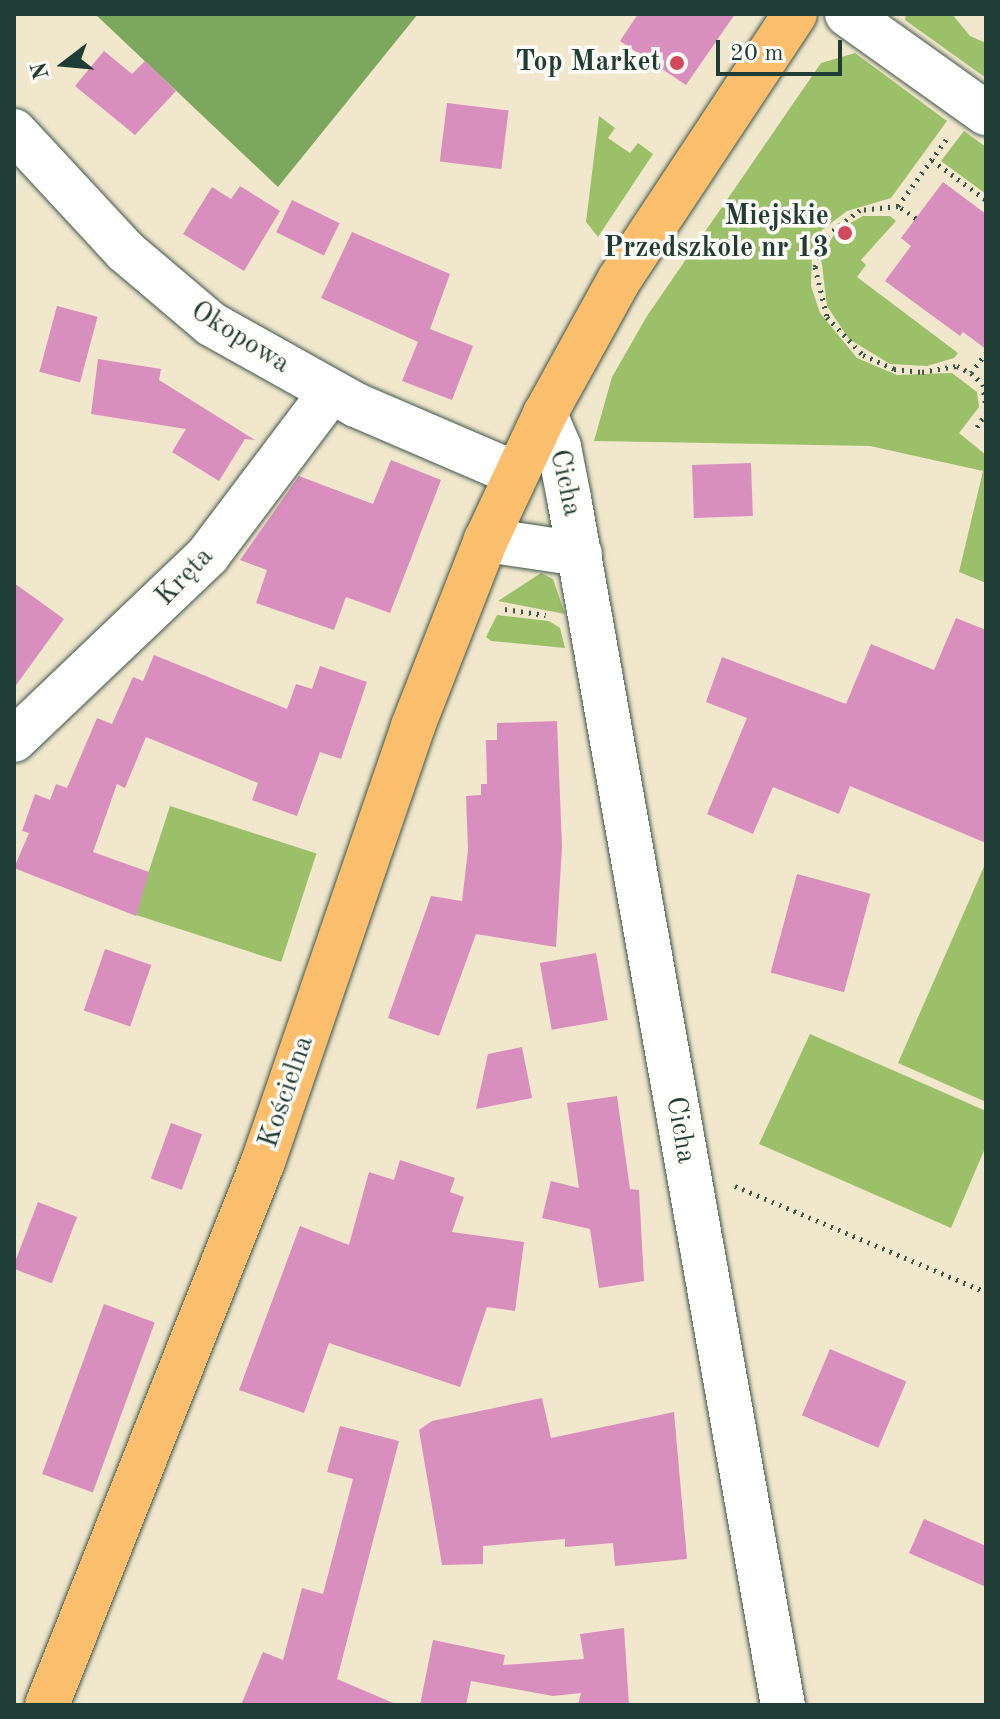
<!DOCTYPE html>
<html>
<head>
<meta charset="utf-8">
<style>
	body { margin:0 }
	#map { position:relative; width:1000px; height:1719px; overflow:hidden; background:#f1e7cd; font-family:"Old Standard TT",serif }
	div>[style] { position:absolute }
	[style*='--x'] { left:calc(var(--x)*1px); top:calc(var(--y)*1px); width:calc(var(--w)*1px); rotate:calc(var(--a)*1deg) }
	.green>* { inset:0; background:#9cc06a; transform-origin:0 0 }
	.forest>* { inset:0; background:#7da65e }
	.building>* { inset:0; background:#d98fbd; transform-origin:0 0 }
	.path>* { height:5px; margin-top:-2.5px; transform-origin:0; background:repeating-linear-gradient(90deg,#3e564b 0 2px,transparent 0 8px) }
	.roads { filter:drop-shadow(0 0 2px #3e564b) drop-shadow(0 0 2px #3e564b) }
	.minor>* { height:44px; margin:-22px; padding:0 22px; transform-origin:22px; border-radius:22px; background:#fff }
	.major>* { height:44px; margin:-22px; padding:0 22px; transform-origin:22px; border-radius:22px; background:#fabe6d }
	.dots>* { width:22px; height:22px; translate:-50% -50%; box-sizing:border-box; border:4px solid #fdfcf7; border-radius:50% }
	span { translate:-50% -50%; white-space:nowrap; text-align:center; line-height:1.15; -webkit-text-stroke:7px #fdfcf7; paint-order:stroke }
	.poi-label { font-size:28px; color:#1f3d34; font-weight:700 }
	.right { translate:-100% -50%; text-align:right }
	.street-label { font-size:28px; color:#1f3d34 }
	.frame { position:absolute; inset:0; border:16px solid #1f3d34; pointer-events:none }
	.north { position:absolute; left:24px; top:24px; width:80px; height:80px; -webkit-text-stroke:6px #fdfcf7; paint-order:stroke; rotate:254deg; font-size:22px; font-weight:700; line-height:32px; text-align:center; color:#1f3d34 }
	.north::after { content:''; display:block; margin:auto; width:28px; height:36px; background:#1f3d34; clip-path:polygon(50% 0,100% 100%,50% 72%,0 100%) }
	.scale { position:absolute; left:716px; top:40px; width:126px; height:36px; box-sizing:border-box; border:4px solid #1f3d34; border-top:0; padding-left:10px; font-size:24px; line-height:28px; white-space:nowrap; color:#1f3d34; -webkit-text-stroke:6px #fdfcf7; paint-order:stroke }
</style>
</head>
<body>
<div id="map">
	<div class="green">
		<i style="clip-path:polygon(906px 14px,952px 14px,970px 36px,986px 43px,986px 78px,905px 20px)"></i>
		<i style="clip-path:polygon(855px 53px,947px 121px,891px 198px,847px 211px,822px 230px,812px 257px,811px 286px,820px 313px,857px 358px,897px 375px,952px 373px,977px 392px,979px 407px,959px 433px,986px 455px,986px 583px,959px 572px,983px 471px,870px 446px,594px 441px,612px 377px,647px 316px,821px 63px)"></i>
		<i style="clip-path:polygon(599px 116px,615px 128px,608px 138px,630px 153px,638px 143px,653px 154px,598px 237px,586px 222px)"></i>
		<i style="clip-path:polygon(964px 131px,986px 147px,986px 194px,941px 161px)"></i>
		<i style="clip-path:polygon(863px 216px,890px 216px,896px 221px,861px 260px,866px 265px,857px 277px,958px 353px,954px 358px,927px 366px,890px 364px,849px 339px,827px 306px,821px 257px,836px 231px)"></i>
		<i style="clip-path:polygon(541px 573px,553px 579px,565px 614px,498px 601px)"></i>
		<i style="clip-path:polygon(497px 615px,549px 621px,560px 628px,565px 648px,491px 641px,486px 637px)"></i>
		<i style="left:170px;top:806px;width:154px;height:114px;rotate:18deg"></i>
		<i style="clip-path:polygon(986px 862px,986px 1102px,898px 1063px)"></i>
		<i style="clip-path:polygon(810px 1034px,986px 1111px,986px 1146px,951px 1228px,759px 1144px)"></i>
	</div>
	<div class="forest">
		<i style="clip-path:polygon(95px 14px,418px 14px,278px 187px)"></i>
	</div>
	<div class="building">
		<i style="clip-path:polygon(638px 14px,735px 14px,686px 85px,620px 41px)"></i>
		<i style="clip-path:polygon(104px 51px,132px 74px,145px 61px,176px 91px,135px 135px,75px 86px)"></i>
		<i style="left:447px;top:103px;width:62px;height:59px;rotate:7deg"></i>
		<i style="clip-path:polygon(943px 182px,986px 214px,986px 349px,963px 332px,960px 336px,885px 281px,911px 246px,901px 238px)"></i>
		<i style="clip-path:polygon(240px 186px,280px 211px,244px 271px,183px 234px,212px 187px,231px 199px)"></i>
		<i style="left:292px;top:200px;width:53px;height:36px;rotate:26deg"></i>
		<i style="clip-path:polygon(352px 232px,450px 274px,430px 329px,473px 346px,452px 400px,402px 381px,418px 342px,321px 298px)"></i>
		<i style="left:57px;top:306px;width:42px;height:68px;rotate:15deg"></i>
		<i style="clip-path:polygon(98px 359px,161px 369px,159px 380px,255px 440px,245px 439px,219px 481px,172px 452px,186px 429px,91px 414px)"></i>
		<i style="clip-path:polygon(391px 460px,441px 480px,390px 613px,346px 597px,334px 630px,256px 603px,267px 570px,240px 560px,299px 476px,373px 504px)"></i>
		<i style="left:751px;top:463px;width:53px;height:59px;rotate:88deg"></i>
		<i style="clip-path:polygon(14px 583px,64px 619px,14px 688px)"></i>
		<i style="clip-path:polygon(956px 618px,986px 630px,986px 843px,850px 786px,839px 814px,773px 787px,753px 834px,707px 814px,747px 718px,706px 702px,722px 657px,846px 704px,871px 644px,934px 670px)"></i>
		<i style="clip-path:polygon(154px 655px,287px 709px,296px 684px,312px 689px,320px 666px,367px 682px,341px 759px,320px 752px,297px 816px,252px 800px,258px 783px,146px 737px,125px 788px,117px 784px,93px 852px,149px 872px,136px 916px,14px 868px,29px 833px,22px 831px,35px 794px,50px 800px,56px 784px,67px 788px,97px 718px,112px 724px,133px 677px,143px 681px)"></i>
		<i style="clip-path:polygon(557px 721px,562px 847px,556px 947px,476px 934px,439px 1036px,388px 1018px,431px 896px,462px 901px,468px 850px,466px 796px,481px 795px,481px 784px,487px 784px,486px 740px,497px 740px,497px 723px)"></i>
		<i style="left:797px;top:874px;width:76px;height:102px;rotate:15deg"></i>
		<i style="left:105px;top:949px;width:49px;height:65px;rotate:19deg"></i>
		<i style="left:596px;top:953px;width:68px;height:57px;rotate:80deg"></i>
		<i style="clip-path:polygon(522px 1047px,532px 1098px,476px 1109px,488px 1054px)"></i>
		<i style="clip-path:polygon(617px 1096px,630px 1189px,639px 1190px,644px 1281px,599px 1288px,590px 1229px,542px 1218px,551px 1181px,579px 1188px,567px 1103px)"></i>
		<i style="left:171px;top:1123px;width:33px;height:59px;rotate:20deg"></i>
		<i style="clip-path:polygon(400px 1160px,455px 1178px,450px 1192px,464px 1197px,452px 1232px,524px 1242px,515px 1311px,487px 1307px,460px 1387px,329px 1343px,304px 1413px,239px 1390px,300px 1226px,349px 1245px,369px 1172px,394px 1180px)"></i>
		<i style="left:38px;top:1202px;width:42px;height:71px;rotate:21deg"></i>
		<i style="left:104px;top:1304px;width:54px;height:181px;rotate:20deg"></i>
		<i style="left:830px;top:1349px;width:83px;height:72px;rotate:23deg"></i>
		<i style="clip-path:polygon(542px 1398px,551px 1438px,674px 1412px,687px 1559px,615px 1566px,613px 1543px,565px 1547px,565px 1539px,483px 1546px,483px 1564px,442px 1565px,419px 1430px,432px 1421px)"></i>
		<i style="clip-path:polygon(340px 1426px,399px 1441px,337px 1679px,398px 1705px,241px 1705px,263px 1652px,283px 1660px,302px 1588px,323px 1594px,353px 1479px,327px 1472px)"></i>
		<i style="clip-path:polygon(924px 1519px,986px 1546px,986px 1587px,909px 1553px)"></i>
		<i style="clip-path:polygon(624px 1628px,629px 1705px,578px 1705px,581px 1693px,553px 1696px,471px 1681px,466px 1705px,420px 1705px,433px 1640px,505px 1655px,503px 1665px,584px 1659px,580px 1634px)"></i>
	</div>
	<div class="path">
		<i style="--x:932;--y:160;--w:67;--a:36.5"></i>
		<i style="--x:898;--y:206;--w:38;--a:174"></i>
		<i style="--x:860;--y:210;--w:41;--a:142.9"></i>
		<i style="--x:827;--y:235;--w:34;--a:111"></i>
		<i style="--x:815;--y:267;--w:51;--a:76.5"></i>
		<i style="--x:827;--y:317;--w:52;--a:46.5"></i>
		<i style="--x:863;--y:355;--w:34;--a:24"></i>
		<i style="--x:894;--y:369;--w:28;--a:6"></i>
		<i style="--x:922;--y:372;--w:36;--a:-10"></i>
		<i style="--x:957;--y:366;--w:16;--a:27"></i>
		<i style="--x:971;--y:373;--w:25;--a:-53"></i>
		<i style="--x:916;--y:218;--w:22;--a:-146"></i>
		<i style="--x:898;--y:206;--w:85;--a:-54.1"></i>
		<i style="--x:971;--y:373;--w:16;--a:43"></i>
		<i style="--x:983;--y:384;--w:23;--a:83"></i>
		<i style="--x:977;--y:427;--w:17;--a:-57"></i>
		<i style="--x:505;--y:609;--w:41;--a:8.3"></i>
		<i style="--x:735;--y:1186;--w:272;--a:22.9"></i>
	</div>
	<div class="roads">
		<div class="minor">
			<i style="--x:847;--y:14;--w:171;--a:35.5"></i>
			<i style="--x:14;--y:131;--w:163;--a:47.2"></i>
			<i style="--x:125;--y:251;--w:113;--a:40.3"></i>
			<i style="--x:211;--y:324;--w:166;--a:29.2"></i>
			<i style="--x:356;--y:405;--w:174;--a:23.3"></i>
			<i style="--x:545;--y:414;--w:36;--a:67"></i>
			<i style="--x:559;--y:447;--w:52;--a:78.9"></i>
			<i style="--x:569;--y:498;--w:1226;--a:79.95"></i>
			<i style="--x:486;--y:540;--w:95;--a:8.5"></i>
			<i style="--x:14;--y:740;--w:268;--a:-43.6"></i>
			<i style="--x:208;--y:555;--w:204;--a:-53"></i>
		</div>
		<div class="major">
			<i style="--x:47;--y:1705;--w:584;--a:-68.31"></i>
			<i style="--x:263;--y:1162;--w:461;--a:-71"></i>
			<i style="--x:413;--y:726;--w:200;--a:-68.6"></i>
			<i style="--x:486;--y:540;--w:139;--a:-64.9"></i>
			<i style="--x:545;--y:414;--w:153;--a:-61.1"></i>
			<i style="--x:619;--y:280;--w:319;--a:-56.5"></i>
		</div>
	</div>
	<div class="dots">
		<i style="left:677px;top:63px;background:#d1495b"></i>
		<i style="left:845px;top:233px;background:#d1495b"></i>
	</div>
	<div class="poi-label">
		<span class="right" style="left:661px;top:63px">Top Market</span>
		<span class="right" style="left:829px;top:233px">Miejskie<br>Przedszkole nr 13</span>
	</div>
	<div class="street-label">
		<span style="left:240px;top:338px;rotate:32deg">Okopowa</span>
		<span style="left:565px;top:483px;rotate:78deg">Cicha</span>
		<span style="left:185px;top:577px;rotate:-46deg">Kręta</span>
		<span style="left:287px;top:1092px;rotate:-71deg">Kościelna</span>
		<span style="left:680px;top:1130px;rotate:80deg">Cicha</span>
	</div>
	<div class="frame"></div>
	<div class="north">N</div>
	<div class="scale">20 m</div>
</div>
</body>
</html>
